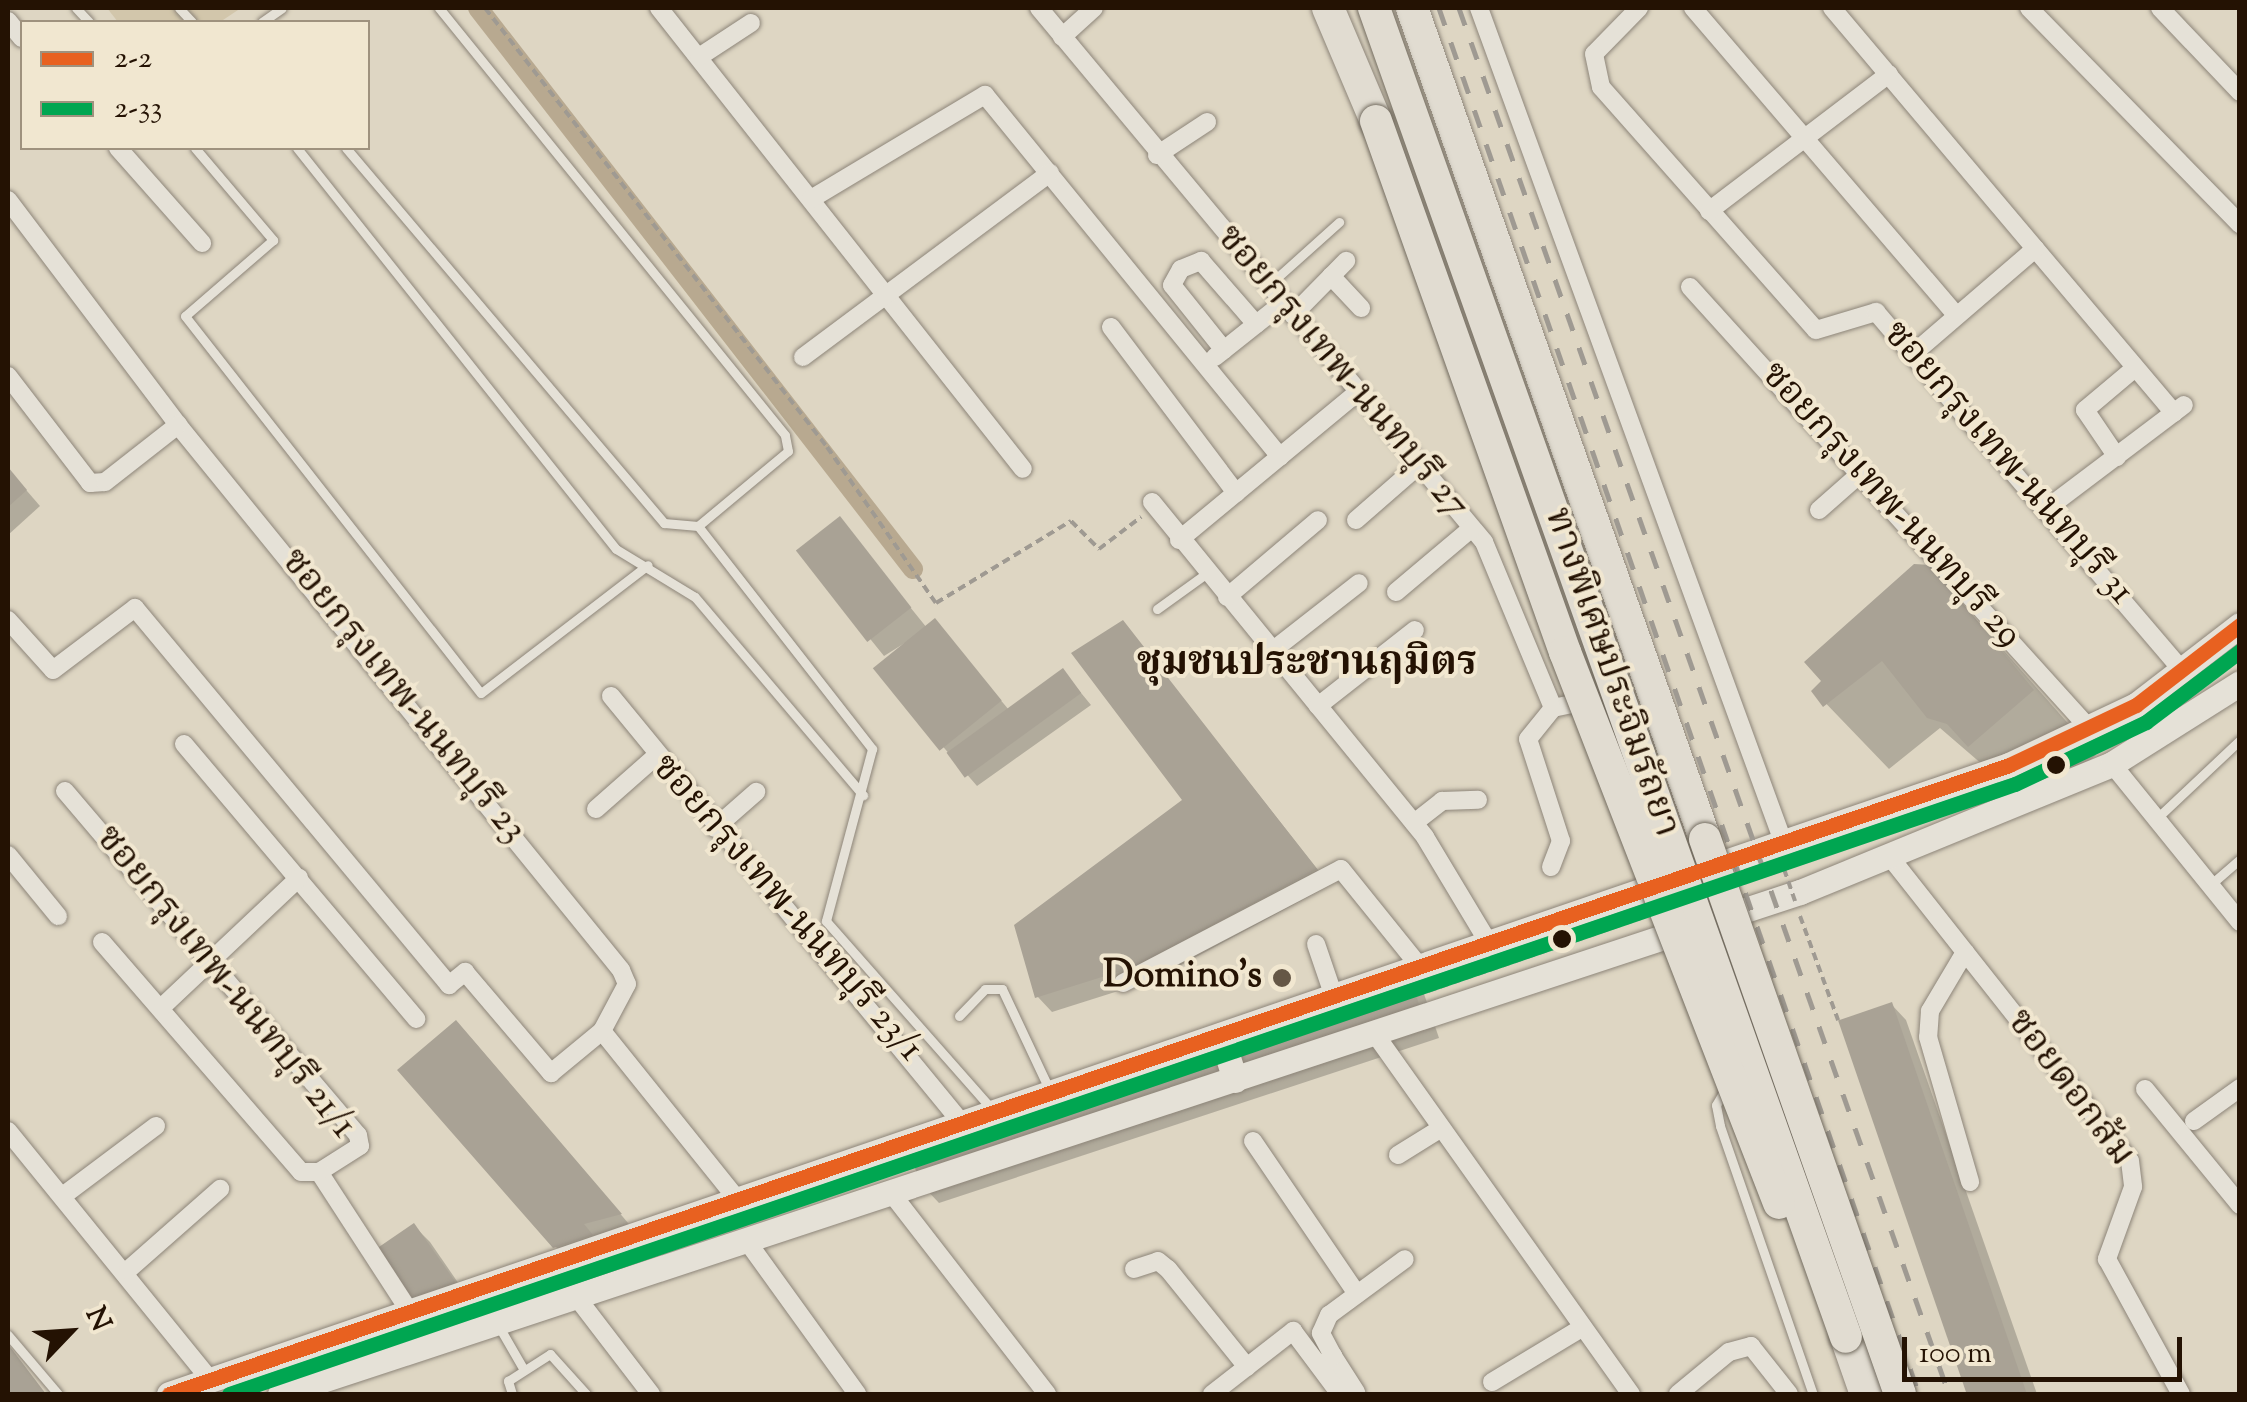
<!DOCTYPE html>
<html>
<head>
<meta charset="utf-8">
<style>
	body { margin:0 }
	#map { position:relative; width:2247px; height:1402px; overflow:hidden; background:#ded6c3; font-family:"Sorts Mill Goudy","Noto Serif Thai",serif }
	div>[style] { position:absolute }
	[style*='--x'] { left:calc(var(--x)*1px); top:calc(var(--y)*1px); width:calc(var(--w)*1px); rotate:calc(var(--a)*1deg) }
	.green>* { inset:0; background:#d2c6ab }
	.shadow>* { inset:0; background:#0003 }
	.canal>* { height:20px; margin:-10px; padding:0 10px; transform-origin:10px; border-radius:10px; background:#b8a990 }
	.building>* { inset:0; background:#a9a295; transform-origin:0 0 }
	.path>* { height:4px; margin-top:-2px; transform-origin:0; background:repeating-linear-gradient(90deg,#9f9a92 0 8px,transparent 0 13px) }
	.roads { filter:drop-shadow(0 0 2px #8d8579) drop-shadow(0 0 2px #8d8579) }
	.lane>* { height:9px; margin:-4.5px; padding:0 4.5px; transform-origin:4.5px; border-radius:4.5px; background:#e5e1d7 }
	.street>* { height:18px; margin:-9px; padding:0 9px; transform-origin:9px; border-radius:9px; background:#e5e1d7 }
	.secondary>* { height:25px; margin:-12.5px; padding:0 12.5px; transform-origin:12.5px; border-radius:12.5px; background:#e5e1d7 }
	.highway>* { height:32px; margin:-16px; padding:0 16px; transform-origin:16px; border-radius:16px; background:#e1dcd1 }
	.rail>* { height:5px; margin-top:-2.5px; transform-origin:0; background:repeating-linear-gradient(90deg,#9f9a92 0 18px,transparent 0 36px) }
	.path-bridge>* { height:4px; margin-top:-2px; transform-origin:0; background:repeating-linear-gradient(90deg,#9f9a92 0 8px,transparent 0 13px) }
	.bridges { filter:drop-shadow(0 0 2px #726b5f) drop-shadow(0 0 2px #726b5f) }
	.highway-bridge>* { height:32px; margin:-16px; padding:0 16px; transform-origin:16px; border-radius:16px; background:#e1dcd1 }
	.bus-1>* { height:15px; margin:-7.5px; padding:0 7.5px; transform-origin:7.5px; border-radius:7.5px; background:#e86120 }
	.bus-2>* { height:15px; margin:-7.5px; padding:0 7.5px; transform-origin:7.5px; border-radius:7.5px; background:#00a651 }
	.dots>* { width:28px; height:28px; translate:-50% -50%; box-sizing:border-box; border:5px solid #f1e7d0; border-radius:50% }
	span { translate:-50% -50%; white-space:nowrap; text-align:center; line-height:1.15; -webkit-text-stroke:8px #f1e7d0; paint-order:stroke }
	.street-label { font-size:38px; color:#241203 }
	.poi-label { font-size:38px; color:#241203; font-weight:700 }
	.right { translate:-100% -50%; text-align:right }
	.neighbourhood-label { font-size:40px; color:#241203; font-weight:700 }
	.frame { position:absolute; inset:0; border:10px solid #241203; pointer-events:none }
	.legend { position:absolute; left:20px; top:20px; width:350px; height:130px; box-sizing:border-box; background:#f1e7d0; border:2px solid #9f927e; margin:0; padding:12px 18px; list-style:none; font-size:30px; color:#241203 }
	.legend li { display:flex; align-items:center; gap:20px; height:50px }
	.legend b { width:50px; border:2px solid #9f927e }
	.north { position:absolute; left:20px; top:1282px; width:100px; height:100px; -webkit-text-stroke:8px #f1e7d0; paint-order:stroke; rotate:65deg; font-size:28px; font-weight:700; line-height:40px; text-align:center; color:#241203 }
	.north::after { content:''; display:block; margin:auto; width:35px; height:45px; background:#241203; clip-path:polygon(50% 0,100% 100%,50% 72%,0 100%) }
	.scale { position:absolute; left:1902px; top:1337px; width:280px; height:45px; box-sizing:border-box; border:5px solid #241203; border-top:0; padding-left:12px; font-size:30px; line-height:35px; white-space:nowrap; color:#241203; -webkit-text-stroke:8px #f1e7d0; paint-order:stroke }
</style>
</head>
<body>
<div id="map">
	<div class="green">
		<i style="clip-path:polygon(107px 8px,241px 8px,220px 22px,118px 22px)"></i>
	</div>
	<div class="shadow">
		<i style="clip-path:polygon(8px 469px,40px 506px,8px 535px)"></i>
		<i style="clip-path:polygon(839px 519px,927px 628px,935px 622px,1009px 710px,1063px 671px,1091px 705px,977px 786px,876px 669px,924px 631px,884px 656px,799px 551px)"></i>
		<i style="clip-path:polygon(1930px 567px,2096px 755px,2034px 809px,1940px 728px,1889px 769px,1814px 691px)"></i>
		<i style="clip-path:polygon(1123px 623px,1330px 885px,1153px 980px,1052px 1012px,1037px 996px,1185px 800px)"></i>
		<i style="clip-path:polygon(1407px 972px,1422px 988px,1439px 1038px,939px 1203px,924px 1187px)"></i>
		<i style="clip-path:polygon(1891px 1004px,1906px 1020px,2037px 1394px,1971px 1394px,1841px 1022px)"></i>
		<i style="clip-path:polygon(471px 1038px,634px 1230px,571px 1262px,555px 1246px)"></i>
		<i style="clip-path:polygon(414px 1226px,430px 1242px,470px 1300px,427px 1314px)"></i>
	</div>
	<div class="canal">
		<i style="--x:478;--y:8;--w:710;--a:52.21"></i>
	</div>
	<div class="building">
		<i style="clip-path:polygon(8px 467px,27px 490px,8px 507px)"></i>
		<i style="left:840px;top:516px;width:116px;height:56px;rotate:52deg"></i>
		<i style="clip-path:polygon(1914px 564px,1931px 565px,2034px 690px,1968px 747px,1947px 724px,1927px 718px,1882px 661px,1823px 707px,1811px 691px,1821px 681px,1804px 662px)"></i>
		<i style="left:935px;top:618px;width:106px;height:80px;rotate:51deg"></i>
		<i style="clip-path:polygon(1123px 620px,1317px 869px,1137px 966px,1035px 998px,1014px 925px,1182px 800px,1071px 653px)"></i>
		<i style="left:1063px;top:668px;width:31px;height:144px;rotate:54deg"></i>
		<i style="left:1407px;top:969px;width:56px;height:530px;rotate:71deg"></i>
		<i style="left:1892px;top:1002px;width:415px;height:57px;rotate:71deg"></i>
		<i style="clip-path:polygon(456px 1020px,622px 1214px,584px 1224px,593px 1235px,553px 1248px,397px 1070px)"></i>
		<i style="clip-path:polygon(414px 1223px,457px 1284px,410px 1300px,376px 1249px)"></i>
		<i style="clip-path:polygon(8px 1344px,46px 1394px,8px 1394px)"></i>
	</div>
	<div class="path">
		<i style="--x:485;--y:8;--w:556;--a:52.08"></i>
		<i style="--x:827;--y:447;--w:190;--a:55.1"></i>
		<i style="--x:936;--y:603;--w:158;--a:-31.3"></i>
		<i style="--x:1071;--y:521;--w:40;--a:45"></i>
		<i style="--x:1099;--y:549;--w:53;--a:-37.3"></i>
		<i style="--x:1800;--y:916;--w:111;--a:69.9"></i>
	</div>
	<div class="roads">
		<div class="lane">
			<i style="--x:76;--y:8;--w:19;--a:47"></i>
			<i style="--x:179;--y:8;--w:19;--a:47"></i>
			<i style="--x:262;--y:22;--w:24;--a:-35"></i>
			<i style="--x:195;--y:148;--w:121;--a:49.7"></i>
			<i style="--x:273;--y:240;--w:116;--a:139.2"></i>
			<i style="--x:185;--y:316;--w:479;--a:51.9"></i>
			<i style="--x:481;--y:693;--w:210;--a:-37.5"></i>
			<i style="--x:297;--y:148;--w:512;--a:51.5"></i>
			<i style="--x:616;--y:549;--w:92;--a:31.3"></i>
			<i style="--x:695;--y:597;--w:260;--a:49.7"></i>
			<i style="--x:346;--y:148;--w:492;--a:49.7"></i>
			<i style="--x:664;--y:523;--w:34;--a:5"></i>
			<i style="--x:698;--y:526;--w:117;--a:-39.8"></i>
			<i style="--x:788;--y:451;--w:16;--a:-101"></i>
			<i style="--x:785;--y:435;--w:550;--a:-129.02"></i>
			<i style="--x:1270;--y:284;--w:93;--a:-41.9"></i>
			<i style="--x:698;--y:526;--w:283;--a:52"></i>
			<i style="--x:872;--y:749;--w:178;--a:105"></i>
			<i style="--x:826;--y:921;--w:251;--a:48.6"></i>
			<i style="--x:1157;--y:609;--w:62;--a:-35.8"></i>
			<i style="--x:2155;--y:820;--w:117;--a:-43.3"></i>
			<i style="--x:2209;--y:886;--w:41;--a:-41.1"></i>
			<i style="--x:959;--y:1016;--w:37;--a:-46"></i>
			<i style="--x:985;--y:989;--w:17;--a:0"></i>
			<i style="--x:1002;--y:989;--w:110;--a:64.8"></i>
			<i style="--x:1727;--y:1086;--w:22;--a:120"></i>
			<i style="--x:1716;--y:1105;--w:21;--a:79"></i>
			<i style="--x:1720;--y:1126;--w:284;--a:70.9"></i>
			<i style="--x:498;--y:1325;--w:52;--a:60"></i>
			<i style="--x:8;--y:1335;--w:77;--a:49.7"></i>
			<i style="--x:512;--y:1394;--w:14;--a:-107"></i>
			<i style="--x:508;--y:1381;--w:50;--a:-32.7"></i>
			<i style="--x:550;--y:1354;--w:54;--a:48"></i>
		</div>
		<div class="street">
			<i style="--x:659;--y:8;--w:587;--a:51.71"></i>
			<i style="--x:1039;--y:8;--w:695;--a:50.19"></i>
			<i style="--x:1484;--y:542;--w:180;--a:67.4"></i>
			<i style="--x:1553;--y:708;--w:40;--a:-12"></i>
			<i style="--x:1479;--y:8;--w:893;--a:69.96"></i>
			<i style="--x:1639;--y:8;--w:64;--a:134.4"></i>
			<i style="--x:1594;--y:54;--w:34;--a:78"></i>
			<i style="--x:1601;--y:87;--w:324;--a:48.5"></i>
			<i style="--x:1816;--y:330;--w:63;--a:-16.7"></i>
			<i style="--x:1876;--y:312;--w:474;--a:49.5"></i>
			<i style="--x:1693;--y:8;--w:404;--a:49.4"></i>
			<i style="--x:1832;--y:8;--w:530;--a:49.82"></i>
			<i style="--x:2029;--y:8;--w:302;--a:45.7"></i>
			<i style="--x:2160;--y:8;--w:116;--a:46.4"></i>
			<i style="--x:8;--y:21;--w:22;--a:51"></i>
			<i style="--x:1062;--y:37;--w:43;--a:-42.2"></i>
			<i style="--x:699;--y:57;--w:62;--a:-33.2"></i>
			<i style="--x:118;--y:148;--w:127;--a:48.5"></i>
			<i style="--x:1157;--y:155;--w:60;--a:-33.4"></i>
			<i style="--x:811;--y:199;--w:203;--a:-30.9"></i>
			<i style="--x:985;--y:95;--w:467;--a:50.8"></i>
			<i style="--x:8;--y:200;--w:282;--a:52.9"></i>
			<i style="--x:178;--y:425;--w:702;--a:50.89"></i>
			<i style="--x:621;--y:970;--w:15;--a:67"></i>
			<i style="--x:627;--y:984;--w:53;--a:118"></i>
			<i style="--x:602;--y:1031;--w:216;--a:51.2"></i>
			<i style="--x:1709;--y:211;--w:226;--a:-37.3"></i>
			<i style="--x:1331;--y:276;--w:44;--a:46.8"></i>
			<i style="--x:1690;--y:287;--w:593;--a:47.87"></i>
			<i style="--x:1293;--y:315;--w:76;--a:-45.5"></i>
			<i style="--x:1111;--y:327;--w:208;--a:53"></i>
			<i style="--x:1224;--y:350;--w:83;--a:-128.7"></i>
			<i style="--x:1172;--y:285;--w:18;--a:-61"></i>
			<i style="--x:1181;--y:269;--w:22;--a:-22"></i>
			<i style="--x:1201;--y:261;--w:84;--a:48.9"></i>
			<i style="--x:1914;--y:353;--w:160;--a:-40.7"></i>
			<i style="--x:803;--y:357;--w:308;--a:-36.7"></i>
			<i style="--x:1215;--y:357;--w:87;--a:-38.5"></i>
			<i style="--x:8;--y:376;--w:135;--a:52.5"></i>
			<i style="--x:90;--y:483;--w:15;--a:-4"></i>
			<i style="--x:105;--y:482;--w:93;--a:-38"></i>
			<i style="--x:2117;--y:457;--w:57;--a:-124.2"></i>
			<i style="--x:2085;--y:410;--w:65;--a:-40"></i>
			<i style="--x:1152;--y:502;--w:432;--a:50.8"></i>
			<i style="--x:1425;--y:837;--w:126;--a:59"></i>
			<i style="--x:2049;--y:507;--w:169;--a:-37.1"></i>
			<i style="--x:1819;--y:510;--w:56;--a:-41.4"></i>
			<i style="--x:1356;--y:520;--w:84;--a:-41.1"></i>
			<i style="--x:1179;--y:540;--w:232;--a:-39.6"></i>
			<i style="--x:1396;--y:592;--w:99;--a:-40.1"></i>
			<i style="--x:1227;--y:597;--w:119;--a:-40.2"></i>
			<i style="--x:8;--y:620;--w:67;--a:48"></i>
			<i style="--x:53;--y:670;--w:103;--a:-37.1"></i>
			<i style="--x:135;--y:608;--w:491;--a:50.2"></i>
			<i style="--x:449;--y:985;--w:21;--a:-39"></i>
			<i style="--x:465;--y:972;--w:133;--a:49.6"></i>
			<i style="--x:551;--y:1073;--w:66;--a:-39.5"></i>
			<i style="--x:1272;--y:651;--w:110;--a:-38"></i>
			<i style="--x:611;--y:696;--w:551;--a:50.59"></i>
			<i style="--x:1318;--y:706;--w:123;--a:-38.1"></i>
			<i style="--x:184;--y:744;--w:360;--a:49.8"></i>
			<i style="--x:2112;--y:764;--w:203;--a:51"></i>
			<i style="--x:65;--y:791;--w:452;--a:49.6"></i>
			<i style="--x:358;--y:1135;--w:11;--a:80"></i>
			<i style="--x:360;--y:1146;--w:49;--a:147.6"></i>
			<i style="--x:319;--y:1172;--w:171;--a:57"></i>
			<i style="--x:596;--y:809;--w:79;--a:-41.4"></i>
			<i style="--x:1414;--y:823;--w:36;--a:-38"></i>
			<i style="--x:1442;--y:801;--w:36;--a:-2"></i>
			<i style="--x:715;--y:828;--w:55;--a:-41.3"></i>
			<i style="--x:8;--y:855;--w:79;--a:50.7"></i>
			<i style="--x:1890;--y:857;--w:387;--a:51.7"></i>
			<i style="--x:2130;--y:1161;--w:26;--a:83"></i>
			<i style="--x:2133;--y:1187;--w:77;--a:109.9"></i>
			<i style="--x:2107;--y:1259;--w:154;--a:61.3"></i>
			<i style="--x:1551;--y:867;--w:28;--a:-69"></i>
			<i style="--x:1561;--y:841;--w:107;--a:-107.9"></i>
			<i style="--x:1528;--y:739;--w:40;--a:-51"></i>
			<i style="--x:102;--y:942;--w:304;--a:49.1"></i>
			<i style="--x:301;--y:1172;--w:18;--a:0"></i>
			<i style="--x:1316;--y:944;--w:56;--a:71.2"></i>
			<i style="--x:1965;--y:952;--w:69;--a:120.7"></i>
			<i style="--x:1930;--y:1011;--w:26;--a:94"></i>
			<i style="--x:1928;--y:1037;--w:151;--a:73.8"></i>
			<i style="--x:1123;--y:983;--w:246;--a:-27.6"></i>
			<i style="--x:1341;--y:869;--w:127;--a:51.1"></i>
			<i style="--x:163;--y:1006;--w:187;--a:-43.3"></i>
			<i style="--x:1375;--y:1034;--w:442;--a:54.6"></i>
			<i style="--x:2145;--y:1089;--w:150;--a:50.7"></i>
			<i style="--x:2194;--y:1121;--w:57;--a:-35.7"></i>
			<i style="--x:8;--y:1131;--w:321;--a:50.9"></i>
			<i style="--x:1253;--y:1141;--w:185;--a:55.8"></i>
			<i style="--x:1398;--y:1155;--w:49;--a:-31.8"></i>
			<i style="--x:892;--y:1194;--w:253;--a:52.2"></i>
			<i style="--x:64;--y:1195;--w:115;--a:-36.9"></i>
			<i style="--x:749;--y:1244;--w:185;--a:54.2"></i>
			<i style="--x:1134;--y:1269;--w:25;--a:-18"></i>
			<i style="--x:1158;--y:1261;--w:13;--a:39"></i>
			<i style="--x:1168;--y:1269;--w:126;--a:51.1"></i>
			<i style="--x:128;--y:1270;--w:123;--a:-41.4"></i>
			<i style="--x:578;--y:1299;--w:120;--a:52.5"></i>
			<i style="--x:1333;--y:1356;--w:43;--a:57.4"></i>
			<i style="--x:1321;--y:1366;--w:16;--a:-40"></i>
			<i style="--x:1333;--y:1356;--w:26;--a:-118"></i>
			<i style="--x:1321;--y:1333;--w:20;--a:-66"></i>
			<i style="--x:1329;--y:1315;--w:94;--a:-36.4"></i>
			<i style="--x:1492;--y:1382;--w:106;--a:-31.1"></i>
			<i style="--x:1212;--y:1394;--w:103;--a:-37.9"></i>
			<i style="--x:1293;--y:1331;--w:79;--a:53.3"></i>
			<i style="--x:1678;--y:1394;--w:66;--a:-39.5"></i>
			<i style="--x:1729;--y:1352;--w:23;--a:-15"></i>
			<i style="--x:1751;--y:1346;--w:61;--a:51.6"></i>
		</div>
		<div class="secondary">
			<i style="--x:1221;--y:1035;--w:47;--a:72.7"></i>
			<i style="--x:169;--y:1394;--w:1945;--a:-18.87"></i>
			<i style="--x:2009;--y:765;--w:140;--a:-25.3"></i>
			<i style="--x:2136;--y:705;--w:131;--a:-37.6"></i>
			<i style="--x:280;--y:1394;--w:1601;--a:-18.28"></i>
			<i style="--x:1800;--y:892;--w:337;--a:-22.3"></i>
			<i style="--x:2112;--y:764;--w:151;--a:-32.3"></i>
		</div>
		<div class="highway">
			<i style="--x:1328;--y:8;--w:123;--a:67"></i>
			<i style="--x:1412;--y:8;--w:881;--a:70.58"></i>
			<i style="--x:1846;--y:1337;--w:60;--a:70.7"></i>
		</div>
	</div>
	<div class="rail">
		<i style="--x:1439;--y:8;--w:1467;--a:70.9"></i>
		<i style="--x:1459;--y:8;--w:1470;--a:70.53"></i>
	</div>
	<div class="path-bridge">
		<i style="--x:1744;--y:882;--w:42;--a:-18"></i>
		<i style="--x:1784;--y:869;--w:34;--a:71"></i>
		<i style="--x:1416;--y:995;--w:238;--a:-18.9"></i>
	</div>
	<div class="bridges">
		<div class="highway-bridge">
			<i style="--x:1374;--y:8;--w:1410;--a:70.45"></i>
			<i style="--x:1376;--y:121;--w:564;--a:70.41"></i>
			<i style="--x:1565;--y:652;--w:591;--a:68.77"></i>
			<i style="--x:1705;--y:839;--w:588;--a:70.64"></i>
		</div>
	</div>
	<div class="bus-1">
		<i style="--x:169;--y:1394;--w:1945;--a:-18.87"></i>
		<i style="--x:2009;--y:765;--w:140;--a:-25.3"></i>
		<i style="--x:2136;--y:705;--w:131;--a:-37.6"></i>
	</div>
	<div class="bus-2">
		<i style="--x:229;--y:1394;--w:1887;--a:-18.86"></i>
		<i style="--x:2015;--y:784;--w:145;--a:-25.3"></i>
		<i style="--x:2146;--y:722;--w:118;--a:-37.1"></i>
	</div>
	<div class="dots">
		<i style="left:2056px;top:765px;background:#241203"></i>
		<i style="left:1562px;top:939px;background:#241203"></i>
		<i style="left:1282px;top:978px;background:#655746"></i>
	</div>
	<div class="street-label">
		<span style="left:1341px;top:373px;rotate:50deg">ซอยกรุงเทพ-นนทบุรี 27</span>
		<span style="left:2007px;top:464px;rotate:49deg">ซอยกรุงเทพ-นนทบุรี 31</span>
		<span style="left:1890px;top:506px;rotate:48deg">ซอยกรุงเทพ-นนทบุรี 29</span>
		<span style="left:1610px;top:673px;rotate:71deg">ทางพิเศษประจิมรัถยา</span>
		<span style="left:402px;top:697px;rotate:51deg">ซอยกรุงเทพ-นนทบุรี 23</span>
		<span style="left:786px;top:909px;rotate:49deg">ซอยกรุงเทพ-นนทบุรี 23/1</span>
		<span style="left:224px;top:983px;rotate:51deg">ซอยกรุงเทพ-นนทบุรี 21/1</span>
		<span style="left:2069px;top:1089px;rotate:53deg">ซอยดอกส้ม</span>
	</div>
	<div class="poi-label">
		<span class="right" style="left:1262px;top:978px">Domino's</span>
	</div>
	<div class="neighbourhood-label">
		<span style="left:1307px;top:665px">ชุมชนประชานฤมิตร</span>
	</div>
	<div class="frame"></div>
	<ul class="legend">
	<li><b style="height:12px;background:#e86120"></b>2-2</li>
	<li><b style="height:12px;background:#00a651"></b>2-33</li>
	</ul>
	<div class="north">N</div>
	<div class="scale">100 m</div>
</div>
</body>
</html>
